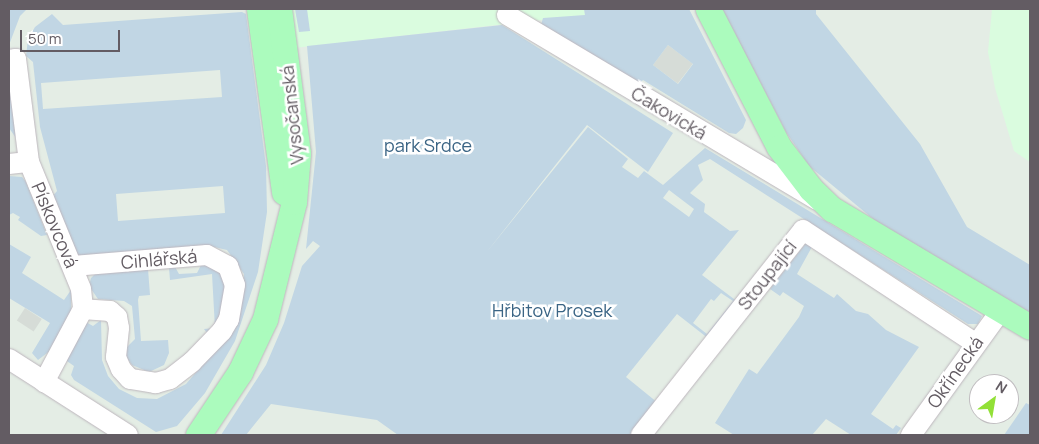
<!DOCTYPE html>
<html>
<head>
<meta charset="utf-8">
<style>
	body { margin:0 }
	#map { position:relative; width:1039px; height:444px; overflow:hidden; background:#e4ede5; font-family:Manrope,sans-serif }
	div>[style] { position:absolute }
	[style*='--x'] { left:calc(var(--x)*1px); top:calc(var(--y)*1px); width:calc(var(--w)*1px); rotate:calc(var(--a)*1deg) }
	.commercial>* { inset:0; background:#dafcdf }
	.industrial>* { inset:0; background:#d6dcd7; transform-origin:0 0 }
	.green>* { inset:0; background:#c1d6e4 }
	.roads { filter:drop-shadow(0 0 1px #bdb6bd) drop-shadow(0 0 1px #bdb6bd) }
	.minor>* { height:20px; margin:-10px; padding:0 10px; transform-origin:10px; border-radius:10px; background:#fff }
	.major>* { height:25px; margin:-12.5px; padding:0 12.5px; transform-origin:12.5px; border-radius:12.5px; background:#abfbbd }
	span { translate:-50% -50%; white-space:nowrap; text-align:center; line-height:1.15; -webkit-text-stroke:5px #fff; paint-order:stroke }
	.street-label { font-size:18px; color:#635c63 }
	.park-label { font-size:18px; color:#3a6484 }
	.frame { position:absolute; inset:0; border:10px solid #635c63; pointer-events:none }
	.north { position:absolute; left:969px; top:374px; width:50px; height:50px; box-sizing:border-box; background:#fff; border:1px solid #c1bec1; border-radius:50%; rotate:32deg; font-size:14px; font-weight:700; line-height:20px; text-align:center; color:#635c63 }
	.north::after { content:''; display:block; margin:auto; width:18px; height:22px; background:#92e037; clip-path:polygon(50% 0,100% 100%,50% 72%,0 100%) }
	.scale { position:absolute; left:20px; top:30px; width:100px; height:22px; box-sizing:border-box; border:2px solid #635c63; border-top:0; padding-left:6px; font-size:15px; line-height:18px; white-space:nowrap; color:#635c63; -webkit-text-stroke:4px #fff; paint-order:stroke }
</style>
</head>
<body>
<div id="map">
	<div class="commercial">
		<i style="clip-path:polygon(290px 9px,584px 9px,585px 15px,294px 48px)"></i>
		<i style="clip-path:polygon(992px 9px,1030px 9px,1030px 162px,1014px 151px,995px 88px,988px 52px)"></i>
	</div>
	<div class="industrial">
		<i style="left:668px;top:45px;width:31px;height:25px;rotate:37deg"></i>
		<i style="left:25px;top:308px;width:20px;height:15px;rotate:33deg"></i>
	</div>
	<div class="green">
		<i style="clip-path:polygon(9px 9px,27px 9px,20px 16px,9px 45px)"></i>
		<i style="clip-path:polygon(295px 9px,307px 9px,310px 31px,299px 32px)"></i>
		<i style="clip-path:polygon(evenodd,584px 9px,689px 9px,746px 120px,743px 128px,736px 134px,729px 133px,643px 80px,638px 85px,541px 25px,543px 18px,585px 15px,584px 9px,668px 45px,693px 64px,678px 84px,653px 65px,668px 45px)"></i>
		<i style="clip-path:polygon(722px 9px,816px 9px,816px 14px,920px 144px,967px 227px,1030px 265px,1030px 314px,889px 232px,809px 166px,786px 132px)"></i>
		<i style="clip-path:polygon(evenodd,242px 12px,246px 14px,266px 166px,267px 212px,258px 272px,235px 341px,205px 393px,177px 426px,156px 432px,74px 380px,71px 375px,74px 366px,64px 359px,84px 321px,93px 326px,101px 320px,102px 360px,108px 376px,119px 389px,137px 398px,157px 399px,186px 384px,230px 333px,240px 314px,244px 274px,227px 250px,210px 246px,79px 256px,74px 253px,51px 198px,57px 191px,40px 127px,33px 62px,26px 56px,28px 39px,35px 27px,52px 14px,63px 25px,242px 12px,220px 70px,222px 97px,43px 109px,41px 83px,220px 70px,242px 12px,223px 186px,225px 213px,118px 221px,116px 194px,223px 186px)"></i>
		<i style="clip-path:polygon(evenodd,502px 25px,673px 133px,648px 172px,587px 125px,486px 253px,588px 127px,628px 159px,622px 167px,638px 178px,644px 171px,663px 185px,705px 148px,982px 316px,978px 324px,968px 324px,710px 159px,698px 165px,703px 180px,690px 193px,705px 204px,704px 212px,730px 231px,739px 230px,702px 275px,738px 302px,709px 339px,677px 314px,626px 377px,658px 403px,633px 435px,398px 435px,377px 420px,271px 404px,246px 435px,221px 435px,266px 365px,284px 323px,302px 266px,320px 246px,313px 241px,306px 249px,316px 152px,307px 46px,502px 25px,669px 190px,694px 209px,689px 217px,663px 198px,669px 190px,502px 25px,721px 293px,733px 301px,707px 334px,693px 323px,711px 299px,714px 301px,721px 293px)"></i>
		<i style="clip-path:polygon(9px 76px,10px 78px,16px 138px,9px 128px)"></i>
		<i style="clip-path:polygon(9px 176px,22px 177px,26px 182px,47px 235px,41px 236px,18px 220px,20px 217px,13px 213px,9px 215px)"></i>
		<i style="clip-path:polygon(806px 243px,813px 245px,797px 274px,834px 298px,837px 294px,856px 311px,868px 314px,886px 330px,919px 347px,871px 414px,893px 429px,896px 425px,901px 428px,896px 435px,851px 435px,826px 419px,812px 435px,734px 435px,715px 423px,749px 369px,757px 374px,799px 317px,804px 306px,783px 292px,780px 296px,770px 289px)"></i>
		<i style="clip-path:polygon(9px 244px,31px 257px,22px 273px,64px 300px,71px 290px,71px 312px,51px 350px,38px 360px,32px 353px,50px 323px,9px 298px)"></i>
		<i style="clip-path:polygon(202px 263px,225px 275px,226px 299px,216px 328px,207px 333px,204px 329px,215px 328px,212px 274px,170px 280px,169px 268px,174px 265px,179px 274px,197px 273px)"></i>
		<i style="clip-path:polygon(148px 269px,150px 295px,139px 296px,138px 300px,141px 341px,168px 340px,169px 353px,164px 365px,149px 372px,132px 365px,126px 357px,126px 348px,135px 339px,132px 306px,124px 301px,98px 299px,89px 286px,91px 278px,98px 271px)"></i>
		<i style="clip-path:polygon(1026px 403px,1030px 405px,1030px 435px,1004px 435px)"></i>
	</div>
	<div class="roads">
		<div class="minor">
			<i style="--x:507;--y:15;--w:361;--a:30.8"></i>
			<i style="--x:9;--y:60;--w:7;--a:-8"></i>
			<i style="--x:16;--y:59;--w:104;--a:82.8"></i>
			<i style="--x:29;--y:162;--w:137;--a:67.7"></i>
			<i style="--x:81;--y:289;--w:20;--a:84"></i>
			<i style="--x:83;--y:309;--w:83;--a:118.1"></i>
			<i style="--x:9;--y:164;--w:20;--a:-6"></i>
			<i style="--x:73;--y:266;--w:134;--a:-4.7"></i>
			<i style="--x:207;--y:255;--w:24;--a:28"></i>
			<i style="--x:228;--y:266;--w:20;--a:70"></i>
			<i style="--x:235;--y:285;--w:35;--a:100"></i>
			<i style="--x:229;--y:319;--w:14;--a:120"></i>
			<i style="--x:222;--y:331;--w:43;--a:134.1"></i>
			<i style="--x:192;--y:362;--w:28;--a:142"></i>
			<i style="--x:170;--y:379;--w:15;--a:164"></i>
			<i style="--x:156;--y:383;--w:26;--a:-171"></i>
			<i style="--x:130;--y:379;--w:13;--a:-132"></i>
			<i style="--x:121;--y:369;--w:13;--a:-113"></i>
			<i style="--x:116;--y:357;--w:29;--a:-84"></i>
			<i style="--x:119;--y:328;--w:11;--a:-100"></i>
			<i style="--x:117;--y:317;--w:9;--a:-139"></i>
			<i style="--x:110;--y:311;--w:27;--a:-176"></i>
			<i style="--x:9;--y:359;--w:141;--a:32.6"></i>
			<i style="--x:641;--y:435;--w:261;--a:-51.7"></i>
			<i style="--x:803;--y:230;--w:206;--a:33.3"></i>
			<i style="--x:911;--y:435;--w:154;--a:-54.2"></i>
		</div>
		<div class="major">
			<i style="--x:259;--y:9;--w:185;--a:82.2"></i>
			<i style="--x:708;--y:9;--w:155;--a:62.8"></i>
			<i style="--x:779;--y:147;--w:53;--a:52.7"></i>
			<i style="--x:811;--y:189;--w:29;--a:44"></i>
			<i style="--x:832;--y:209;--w:230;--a:30.8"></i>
			<i style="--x:198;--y:435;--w:76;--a:-56.3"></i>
			<i style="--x:240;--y:372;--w:59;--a:-64.7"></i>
			<i style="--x:265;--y:319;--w:121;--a:-76.1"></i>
			<i style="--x:294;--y:202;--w:49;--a:-85.3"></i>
			<i style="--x:298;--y:153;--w:145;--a:-97.5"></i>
		</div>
	</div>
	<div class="street-label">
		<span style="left:669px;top:113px;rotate:31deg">Čakovická</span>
		<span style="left:292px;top:115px;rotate:-96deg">Vysočanská</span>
		<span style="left:55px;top:225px;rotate:67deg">Pískovcová</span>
		<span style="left:159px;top:259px;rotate:-5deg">Cihlářská</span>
		<span style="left:767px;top:275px;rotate:-52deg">Stoupající</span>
		<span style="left:955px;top:372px;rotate:-55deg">Okřínecká</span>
	</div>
	<div class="park-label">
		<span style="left:428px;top:145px">park Srdce</span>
		<span style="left:552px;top:310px">Hřbitov Prosek</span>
	</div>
	<div class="frame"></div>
	<div class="north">N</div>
	<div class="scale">50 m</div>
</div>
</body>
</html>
